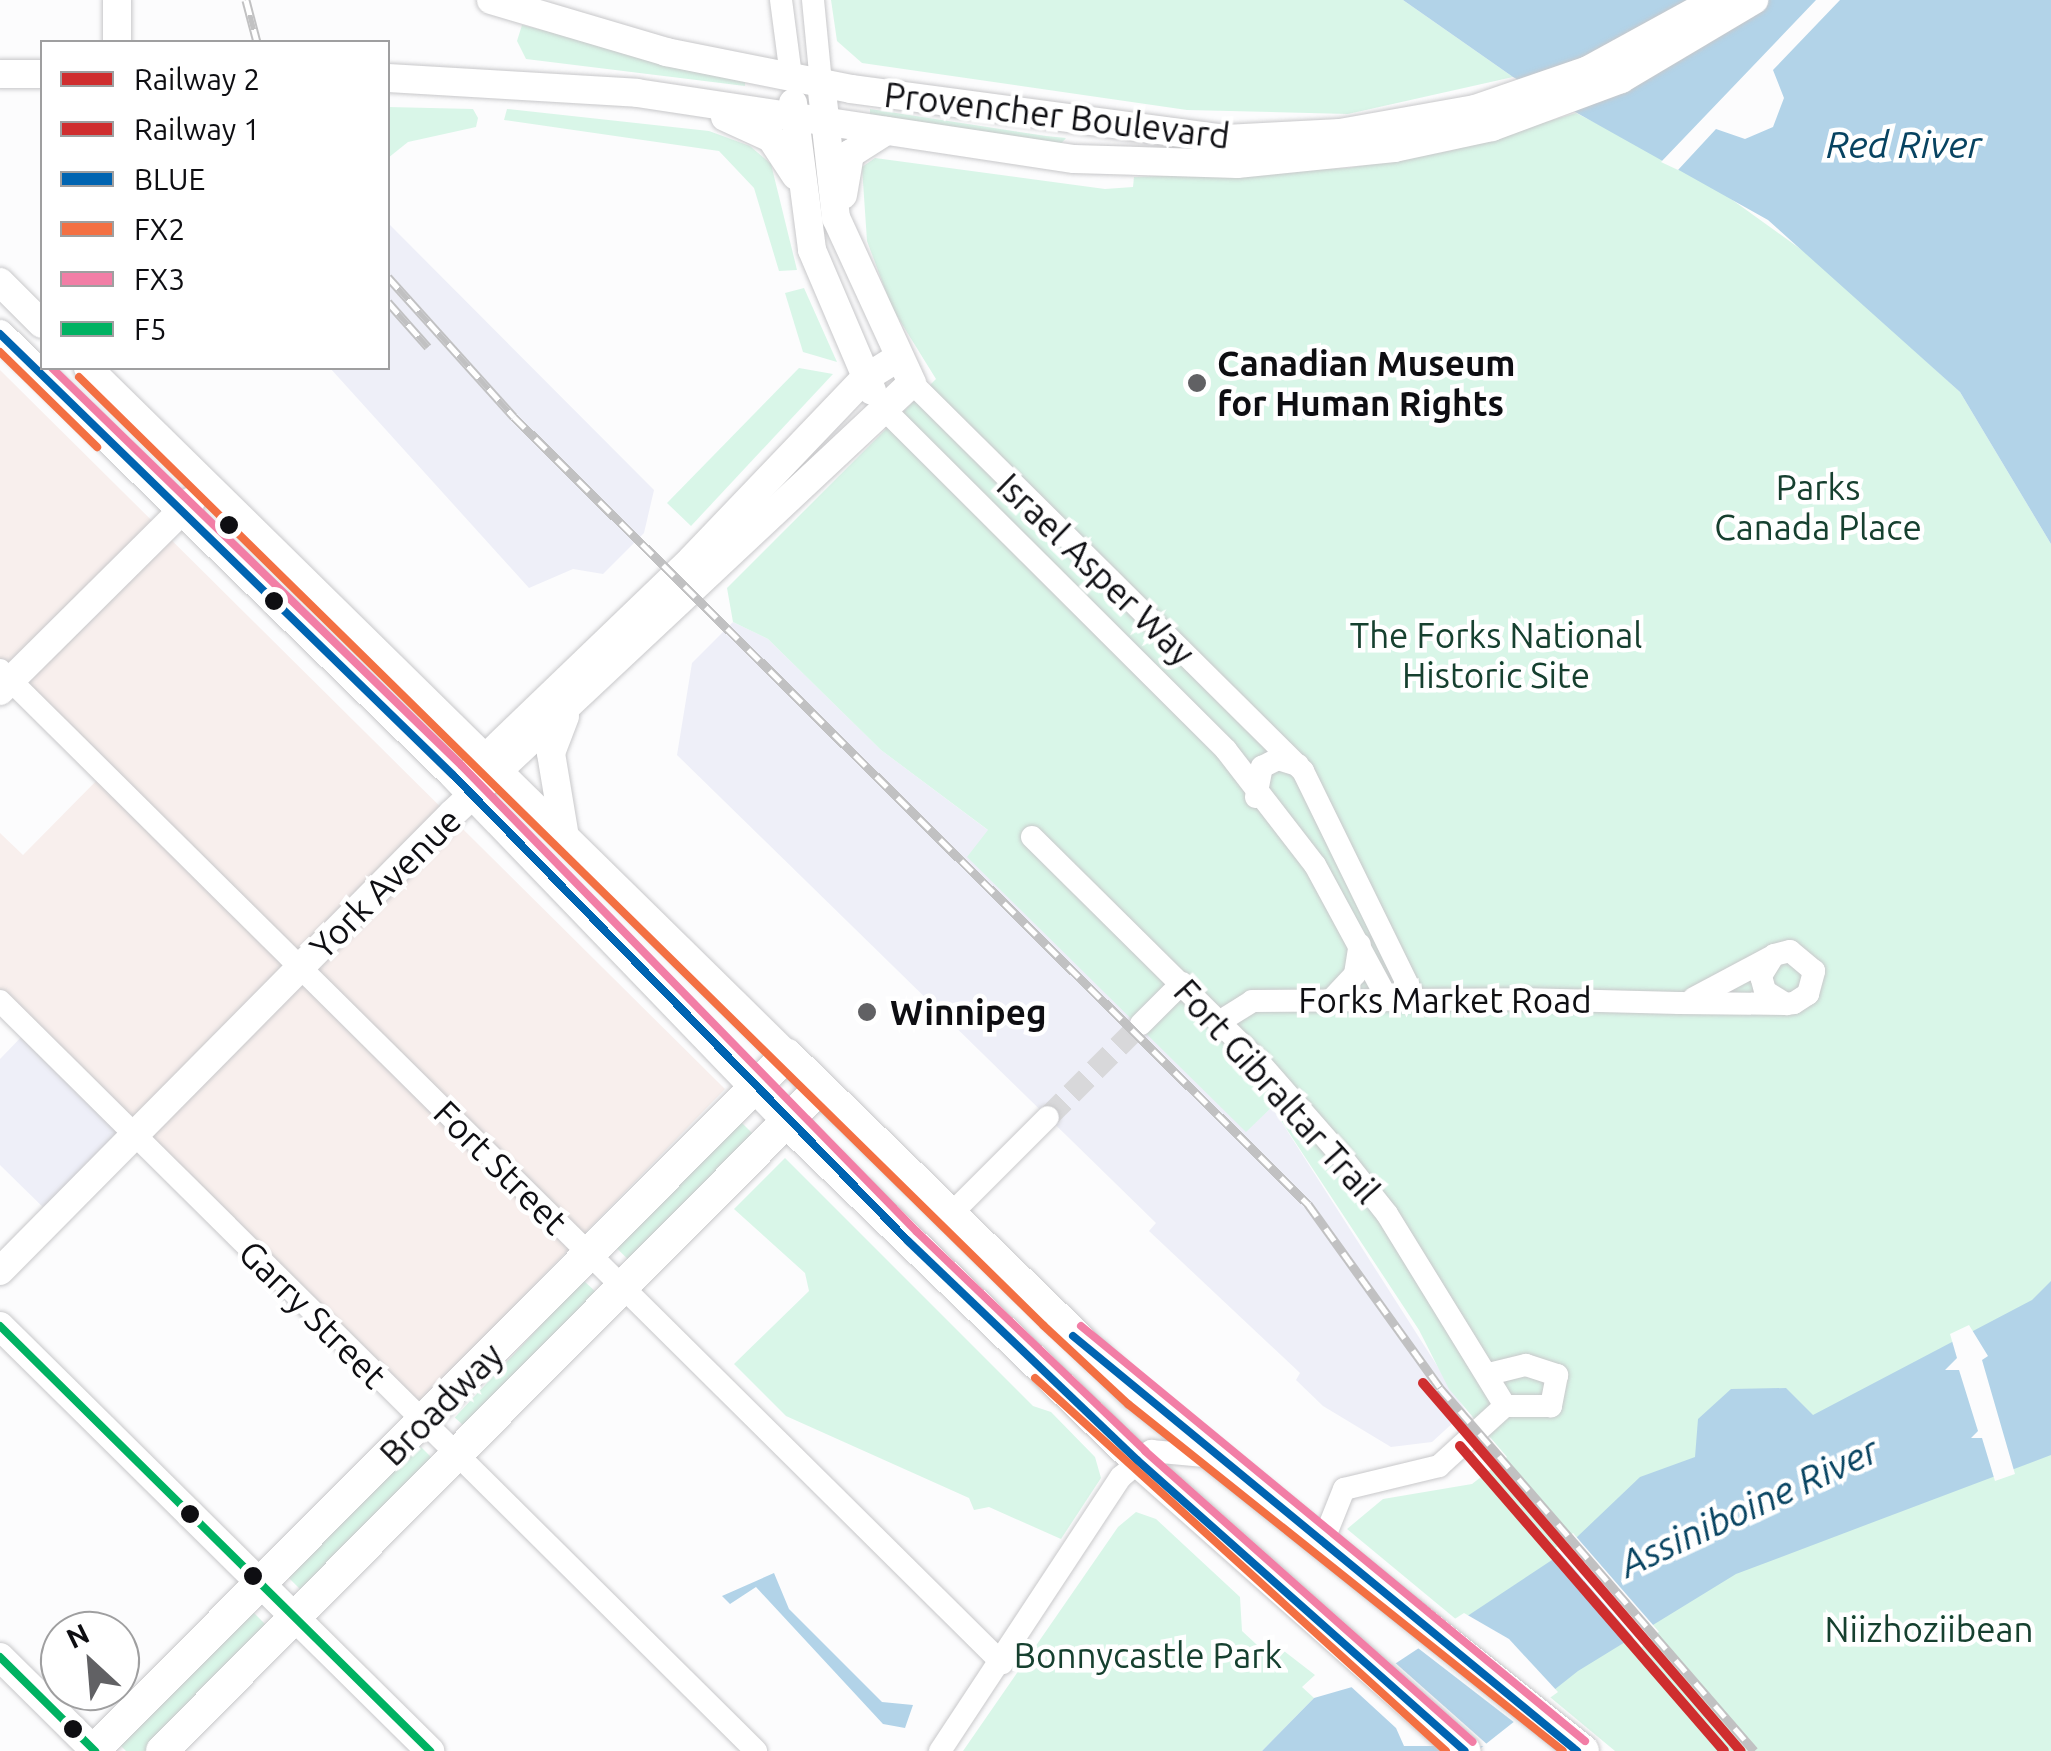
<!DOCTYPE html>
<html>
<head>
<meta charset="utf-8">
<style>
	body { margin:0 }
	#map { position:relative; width:2051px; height:1751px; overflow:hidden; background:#fcfcfd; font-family:Ubuntu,sans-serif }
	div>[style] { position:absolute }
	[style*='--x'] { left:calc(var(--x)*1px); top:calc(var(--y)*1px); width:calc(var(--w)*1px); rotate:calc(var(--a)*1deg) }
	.commercial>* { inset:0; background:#f8efed }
	.built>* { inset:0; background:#eeeff8 }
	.green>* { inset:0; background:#d9f6e8; transform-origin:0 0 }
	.water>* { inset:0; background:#b2d3e8 }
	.pier>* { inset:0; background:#fcfcfd; transform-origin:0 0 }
	.minor-tunnel>* { height:22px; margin-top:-11px; transform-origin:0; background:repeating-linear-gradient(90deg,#d8d8da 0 22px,transparent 0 33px) }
	.roads { filter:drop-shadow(0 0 2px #c8c8ca) drop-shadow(0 0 2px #c8c8ca) }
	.minor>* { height:22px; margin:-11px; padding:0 11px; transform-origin:11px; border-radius:11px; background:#fff }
	.major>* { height:28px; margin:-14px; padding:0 14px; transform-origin:14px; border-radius:14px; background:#fff }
	.highway>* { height:32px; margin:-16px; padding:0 16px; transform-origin:16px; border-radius:16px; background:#fff }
	.rail>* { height:9px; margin-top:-4.5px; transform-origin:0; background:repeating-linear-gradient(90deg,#fff 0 15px,#c1c1c2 0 30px); box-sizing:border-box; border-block:2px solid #c1c1c2 }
	.bus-1>* { height:8px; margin:-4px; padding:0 4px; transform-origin:4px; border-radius:4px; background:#0064b1 }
	.bus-2>* { height:8px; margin:-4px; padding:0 4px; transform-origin:4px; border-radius:4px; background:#f37043 }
	.bus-3>* { height:8px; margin:-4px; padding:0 4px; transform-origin:4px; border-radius:4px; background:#f27ea6 }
	.bus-4>* { height:8px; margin:-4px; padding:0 4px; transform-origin:4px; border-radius:4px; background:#00b262 }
	.rail-1>* { height:10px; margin:-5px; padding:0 5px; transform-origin:5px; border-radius:5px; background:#cf2e2f }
	.rail-2>* { height:10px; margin:-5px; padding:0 5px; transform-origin:5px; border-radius:5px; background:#cf2e2f }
	.dots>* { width:28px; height:28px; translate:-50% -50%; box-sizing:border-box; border:5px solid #fff; border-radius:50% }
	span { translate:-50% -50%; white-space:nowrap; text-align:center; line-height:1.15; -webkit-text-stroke:9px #fff; paint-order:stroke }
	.street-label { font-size:35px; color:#0e0e12 }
	.poi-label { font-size:35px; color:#0e0e12; font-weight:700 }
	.left { translate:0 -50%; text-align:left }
	.park-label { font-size:35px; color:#16402f }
	.water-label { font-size:38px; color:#074361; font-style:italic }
	.legend { position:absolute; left:40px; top:40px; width:350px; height:330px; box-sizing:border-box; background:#fff; border:2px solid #9f9fa0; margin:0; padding:12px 18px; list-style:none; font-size:30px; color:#0e0e12 }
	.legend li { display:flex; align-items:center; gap:20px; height:50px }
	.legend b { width:50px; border:2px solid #9f9fa0 }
	.north { position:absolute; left:40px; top:1611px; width:100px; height:100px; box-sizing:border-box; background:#fff; border:2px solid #9f9fa0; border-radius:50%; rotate:334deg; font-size:28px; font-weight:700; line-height:40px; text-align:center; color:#0e0e12 }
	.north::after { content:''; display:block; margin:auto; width:35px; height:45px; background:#616164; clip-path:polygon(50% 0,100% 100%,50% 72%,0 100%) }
</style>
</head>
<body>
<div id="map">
	<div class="commercial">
		<i style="clip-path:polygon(0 370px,725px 1089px,411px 1412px,0 1001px,0 833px,23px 855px,103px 774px,11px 681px,0 691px)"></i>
	</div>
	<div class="built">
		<i style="clip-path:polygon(388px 223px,654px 490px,644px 533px,603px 574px,573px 569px,529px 588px,330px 368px,388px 368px)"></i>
		<i style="clip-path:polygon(733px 622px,768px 639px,881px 750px,989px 831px,968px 857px,1246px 1131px,1272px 1107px,1466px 1411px,1432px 1442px,1391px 1447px,1323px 1406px,1296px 1380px,1300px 1373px,1149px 1231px,1156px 1223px,677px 755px,692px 663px)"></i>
		<i style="clip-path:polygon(28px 1030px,133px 1136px,53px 1217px,0 1165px,0 1059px)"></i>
	</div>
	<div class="green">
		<i style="clip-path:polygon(831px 0,1403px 0,1513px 77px,1348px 114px,1187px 110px,862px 63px,837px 41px)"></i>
		<i style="clip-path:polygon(522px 25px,745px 80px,745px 86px,526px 59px,517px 41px)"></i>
		<i style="clip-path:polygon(388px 107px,473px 109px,478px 118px,476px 127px,408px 142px,388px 158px)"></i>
		<i style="clip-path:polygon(507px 109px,709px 131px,750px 146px,771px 164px,797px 270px,779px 271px,754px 188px,719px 151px,504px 120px)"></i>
		<i style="clip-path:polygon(870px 109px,1046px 136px,1066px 138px,1059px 146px,870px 117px)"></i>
		<i style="clip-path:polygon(1576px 113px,1695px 173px,1813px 258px,1960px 392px,2051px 544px,2051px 1751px,1615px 1751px,1347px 1529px,1383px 1499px,1472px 1484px,1507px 1457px,1449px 1389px,1419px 1330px,1272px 1107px,1246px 1132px,967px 857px,988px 830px,881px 750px,768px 639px,733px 622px,727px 588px,936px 379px,892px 308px,867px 241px,862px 167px,875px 158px,1105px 189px,1133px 187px,1134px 177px,1348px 168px,1449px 151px)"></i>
		<i style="clip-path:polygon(804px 288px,837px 362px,803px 352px,785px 293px)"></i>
		<i style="clip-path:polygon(799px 368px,833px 374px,691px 526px,667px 503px)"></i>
		<i style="left:741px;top:1122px;width:17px;height:177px;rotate:45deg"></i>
		<i style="clip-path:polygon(785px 1158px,1033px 1406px,1051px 1412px,1095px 1457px,1101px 1478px,1061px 1539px,989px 1507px,974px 1510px,969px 1498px,786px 1416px,734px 1364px,809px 1291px,805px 1273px,734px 1209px)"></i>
		<i style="left:583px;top:1280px;width:25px;height:188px;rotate:43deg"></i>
		<i style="left:419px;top:1445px;width:25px;height:186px;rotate:45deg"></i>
		<i style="clip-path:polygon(1136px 1512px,1156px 1519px,1240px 1597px,1242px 1631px,1270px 1657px,1284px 1651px,1315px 1675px,1302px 1687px,1314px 1698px,1262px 1751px,963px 1751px,1118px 1527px)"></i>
		<i style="clip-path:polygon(252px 1611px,269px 1628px,148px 1751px,126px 1751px,120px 1745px)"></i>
	</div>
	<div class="water">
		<i style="clip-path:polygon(1403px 0,2051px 0,2051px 544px,1960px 392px,1768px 220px,1513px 77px)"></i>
		<i style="clip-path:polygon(2051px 1281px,2051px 1455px,1736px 1574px,1578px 1671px,1477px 1751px,1262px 1751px,1314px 1698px,1366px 1683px,1555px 1558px,1640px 1477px,1695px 1457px,1698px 1419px,1731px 1389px,1786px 1388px,1813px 1415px,2032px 1300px)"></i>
		<i style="clip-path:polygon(774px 1573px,789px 1609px,882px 1702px,913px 1705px,905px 1728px,883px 1724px,756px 1587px,730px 1604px,722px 1596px)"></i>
	</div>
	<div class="pier">
		<i style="clip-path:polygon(1816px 0,1840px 0,1773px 70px,1784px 98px,1773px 127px,1745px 139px,1716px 129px,1678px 170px,1661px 162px)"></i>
		<i style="clip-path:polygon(1969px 1325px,1988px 1356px,1982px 1360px,2015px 1474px,1995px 1481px,1982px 1438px,1971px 1438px,1978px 1431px,1959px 1370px,1945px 1370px,1957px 1358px,1950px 1334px)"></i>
		<i style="left:1573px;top:1533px;width:131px;height:23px;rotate:49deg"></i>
		<i style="clip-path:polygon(1464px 1613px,1509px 1639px,1558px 1692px,1515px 1723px,1414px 1645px)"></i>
		<i style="clip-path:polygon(1392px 1660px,1489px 1746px,1404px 1746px,1396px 1728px,1347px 1683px)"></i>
	</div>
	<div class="minor-tunnel">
		<i style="--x:1048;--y:1117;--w:132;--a:-45"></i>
	</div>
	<div class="roads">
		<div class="minor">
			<i style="--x:781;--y:0;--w:77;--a:82.5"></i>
			<i style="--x:813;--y:0;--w:83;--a:84.5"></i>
			<i style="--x:912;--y:383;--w:551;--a:44.78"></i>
			<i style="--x:1303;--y:771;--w:253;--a:63.9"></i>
			<i style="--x:881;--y:406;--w:487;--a:44.9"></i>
			<i style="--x:1226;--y:750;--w:145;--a:52.3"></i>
			<i style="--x:1315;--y:865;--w:151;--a:61.6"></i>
			<i style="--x:0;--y:670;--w:1411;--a:44.74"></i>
			<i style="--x:1256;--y:797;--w:31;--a:-79"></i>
			<i style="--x:1262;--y:767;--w:18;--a:-27"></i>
			<i style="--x:1278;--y:759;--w:21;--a:17"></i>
			<i style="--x:1032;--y:837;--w:320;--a:44.7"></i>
			<i style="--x:1259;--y:1062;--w:118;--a:48.8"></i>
			<i style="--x:1337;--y:1151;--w:80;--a:51.6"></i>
			<i style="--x:1387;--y:1214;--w:225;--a:58.4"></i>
			<i style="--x:1694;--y:998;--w:87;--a:-28"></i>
			<i style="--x:1332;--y:999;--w:34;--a:-47"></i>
			<i style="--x:1355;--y:974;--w:30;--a:-81"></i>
			<i style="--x:0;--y:1001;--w:1065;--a:44.77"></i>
			<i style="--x:1219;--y:1022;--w:39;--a:-32"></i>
			<i style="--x:1252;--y:1001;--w:268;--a:-0.4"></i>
			<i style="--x:1520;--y:999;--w:159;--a:1.4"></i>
			<i style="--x:1679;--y:1003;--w:107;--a:0.5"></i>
			<i style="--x:1786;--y:1004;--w:8;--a:-7"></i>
			<i style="--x:1794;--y:1003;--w:17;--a:-33"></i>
			<i style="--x:1808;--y:994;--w:24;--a:-75"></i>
			<i style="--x:1814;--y:971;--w:31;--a:-140"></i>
			<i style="--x:1790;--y:951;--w:16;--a:166"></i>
			<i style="--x:1774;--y:955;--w:25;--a:122"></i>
			<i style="--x:1761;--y:976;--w:16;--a:75"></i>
			<i style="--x:1765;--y:991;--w:25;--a:32"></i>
			<i style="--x:1141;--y:1024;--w:58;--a:-45"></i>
			<i style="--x:948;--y:1217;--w:141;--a:-45"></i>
			<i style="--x:1489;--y:1374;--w:38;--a:-14"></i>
			<i style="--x:1526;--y:1365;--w:33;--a:18"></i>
			<i style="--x:1557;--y:1375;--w:32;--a:101"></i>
			<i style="--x:1551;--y:1406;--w:46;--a:180"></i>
			<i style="--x:1324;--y:1539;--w:54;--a:-68.2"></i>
			<i style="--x:1344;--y:1489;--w:98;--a:-13.6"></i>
			<i style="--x:1439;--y:1466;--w:89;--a:-42.3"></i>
			<i style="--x:940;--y:1751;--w:328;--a:-56.6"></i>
			<i style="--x:1121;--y:1477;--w:40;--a:-41"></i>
			<i style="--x:1151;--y:1451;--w:64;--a:5.4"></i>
		</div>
		<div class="major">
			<i style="--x:491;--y:0;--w:183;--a:16.5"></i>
			<i style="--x:666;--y:52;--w:189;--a:11.3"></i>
			<i style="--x:851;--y:89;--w:377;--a:7.6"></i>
			<i style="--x:1225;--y:139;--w:115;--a:-3"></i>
			<i style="--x:1340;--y:133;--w:137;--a:-10.1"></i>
			<i style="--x:1475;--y:109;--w:120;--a:-19"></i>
			<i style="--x:1588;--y:70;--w:146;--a:-28.7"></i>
			<i style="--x:117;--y:42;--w:42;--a:-90"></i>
			<i style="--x:0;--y:74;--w:42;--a:0"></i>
			<i style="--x:388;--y:78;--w:249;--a:3.4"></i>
			<i style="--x:637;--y:93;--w:442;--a:8.6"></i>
			<i style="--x:1074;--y:159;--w:163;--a:1.8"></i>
			<i style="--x:1237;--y:164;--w:158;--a:-5.8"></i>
			<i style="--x:1394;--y:148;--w:100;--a:-12.1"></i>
			<i style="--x:1492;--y:127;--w:138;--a:-20.4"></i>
			<i style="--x:1621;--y:79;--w:155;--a:-30.7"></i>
			<i style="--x:793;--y:103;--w:148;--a:82.6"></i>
			<i style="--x:812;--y:250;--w:153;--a:66.9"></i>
			<i style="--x:725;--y:117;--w:51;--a:24.5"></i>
			<i style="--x:771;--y:138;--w:45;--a:56.7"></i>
			<i style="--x:843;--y:195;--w:42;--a:-80.3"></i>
			<i style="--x:850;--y:154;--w:43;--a:-32.6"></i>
			<i style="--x:0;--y:282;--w:59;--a:45"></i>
			<i style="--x:0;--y:334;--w:632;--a:44.23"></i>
			<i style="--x:453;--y:775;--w:482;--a:46.1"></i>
			<i style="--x:88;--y:368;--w:980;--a:44.5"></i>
			<i style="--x:0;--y:691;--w:269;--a:-44.8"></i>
			<i style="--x:475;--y:768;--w:301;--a:-43.9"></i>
			<i style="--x:692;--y:559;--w:249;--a:-46.3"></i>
			<i style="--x:864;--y:379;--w:38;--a:-32"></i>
			<i style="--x:564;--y:831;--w:79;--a:-99.5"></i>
			<i style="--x:551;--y:753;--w:39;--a:-69"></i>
			<i style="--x:0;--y:1271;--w:643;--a:-45.32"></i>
			<i style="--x:452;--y:814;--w:630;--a:-43.14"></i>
			<i style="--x:912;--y:383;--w:182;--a:-114.7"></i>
			<i style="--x:836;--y:218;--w:136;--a:-96.3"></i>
			<i style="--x:0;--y:1326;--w:605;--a:44.66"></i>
			<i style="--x:0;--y:1657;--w:134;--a:44.7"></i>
		</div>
		<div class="highway">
			<i style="--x:787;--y:1122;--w:487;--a:44"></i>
			<i style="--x:1137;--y:1460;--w:438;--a:41.6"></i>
			<i style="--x:93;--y:1751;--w:983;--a:-45.08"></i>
			<i style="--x:787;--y:1055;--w:487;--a:44.2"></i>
			<i style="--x:1136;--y:1394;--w:572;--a:38.61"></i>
			<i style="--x:162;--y:1751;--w:933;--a:-45.22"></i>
		</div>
	</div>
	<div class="rail">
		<i style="--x:246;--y:0;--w:43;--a:75.3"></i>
		<i style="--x:388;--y:277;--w:188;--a:48"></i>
		<i style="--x:514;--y:417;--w:1118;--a:44.75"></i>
		<i style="--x:1308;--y:1204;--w:226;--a:54.3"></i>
		<i style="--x:1440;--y:1388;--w:480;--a:49.1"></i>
		<i style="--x:388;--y:302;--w:60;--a:48.4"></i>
	</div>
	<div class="bus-1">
		<i style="--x:0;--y:334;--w:632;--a:44.23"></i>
		<i style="--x:453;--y:775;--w:651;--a:45.68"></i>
		<i style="--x:908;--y:1241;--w:317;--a:43.7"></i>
		<i style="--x:1137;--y:1460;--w:438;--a:41.6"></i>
		<i style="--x:1073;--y:1336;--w:653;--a:39.47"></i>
	</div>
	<div class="bus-2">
		<i style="--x:0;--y:352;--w:136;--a:44.4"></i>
		<i style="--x:79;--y:377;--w:1353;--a:44.52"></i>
		<i style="--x:1044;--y:1326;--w:115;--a:42.9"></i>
		<i style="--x:1128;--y:1404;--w:556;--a:38.58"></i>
		<i style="--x:1035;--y:1378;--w:555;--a:42.23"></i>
	</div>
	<div class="bus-3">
		<i style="--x:52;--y:368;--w:571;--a:44.15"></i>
		<i style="--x:462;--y:766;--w:651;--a:45.68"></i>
		<i style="--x:917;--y:1232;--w:316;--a:43.8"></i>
		<i style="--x:1145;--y:1451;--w:438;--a:41.6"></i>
		<i style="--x:1081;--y:1326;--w:653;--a:39.47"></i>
	</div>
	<div class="bus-4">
		<i style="--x:0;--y:1326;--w:605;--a:44.66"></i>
		<i style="--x:0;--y:1657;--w:134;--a:44.7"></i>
	</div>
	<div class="rail-1">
		<i style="--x:1423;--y:1383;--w:486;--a:49.2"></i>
	</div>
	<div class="rail-2">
		<i style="--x:1460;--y:1446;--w:403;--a:49.1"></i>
	</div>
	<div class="dots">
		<i style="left:1197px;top:383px;background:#616164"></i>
		<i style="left:229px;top:525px;background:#0e0e12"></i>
		<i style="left:274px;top:601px;background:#0e0e12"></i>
		<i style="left:867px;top:1012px;background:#616164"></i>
		<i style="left:190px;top:1514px;background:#0e0e12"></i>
		<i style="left:253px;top:1576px;background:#0e0e12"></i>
		<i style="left:73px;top:1729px;background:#0e0e12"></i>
	</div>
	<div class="street-label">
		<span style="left:1057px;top:115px;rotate:7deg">Provencher Boulevard</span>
		<span style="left:1096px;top:569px;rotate:44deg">Israel Asper Way</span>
		<span style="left:385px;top:883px;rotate:-45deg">York Avenue</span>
		<span style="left:1445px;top:1000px">Forks Market Road</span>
		<span style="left:1277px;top:1091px;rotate:48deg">Fort Gibraltar Trail</span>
		<span style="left:501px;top:1167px;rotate:45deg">Fort Street</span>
		<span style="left:313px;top:1314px;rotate:45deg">Garry Street</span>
		<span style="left:441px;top:1404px;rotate:-45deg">Broadway</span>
	</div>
	<div class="poi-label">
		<span class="left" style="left:1217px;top:383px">Canadian Museum<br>for Human Rights</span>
		<span class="left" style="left:890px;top:1012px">Winnipeg</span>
	</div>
	<div class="park-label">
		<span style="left:1818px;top:507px">Parks<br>Canada Place</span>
		<span style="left:1496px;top:655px">The Forks National<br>Historic Site</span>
		<span style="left:1929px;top:1629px">Niizhoziibean</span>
		<span style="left:1148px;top:1655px">Bonnycastle Park</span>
	</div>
	<div class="water-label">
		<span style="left:1904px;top:145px">Red River</span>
		<span style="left:1749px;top:1507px;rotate:-25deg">Assiniboine River</span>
	</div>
	<ul class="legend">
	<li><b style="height:12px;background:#cf2e2f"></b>Railway 2</li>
	<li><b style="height:12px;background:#cf2e2f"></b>Railway 1</li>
	<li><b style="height:12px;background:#0064b1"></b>BLUE</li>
	<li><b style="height:12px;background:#f37043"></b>FX2</li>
	<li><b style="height:12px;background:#f27ea6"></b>FX3</li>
	<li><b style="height:12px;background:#00b262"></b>F5</li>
	</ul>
	<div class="north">N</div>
</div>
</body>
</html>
